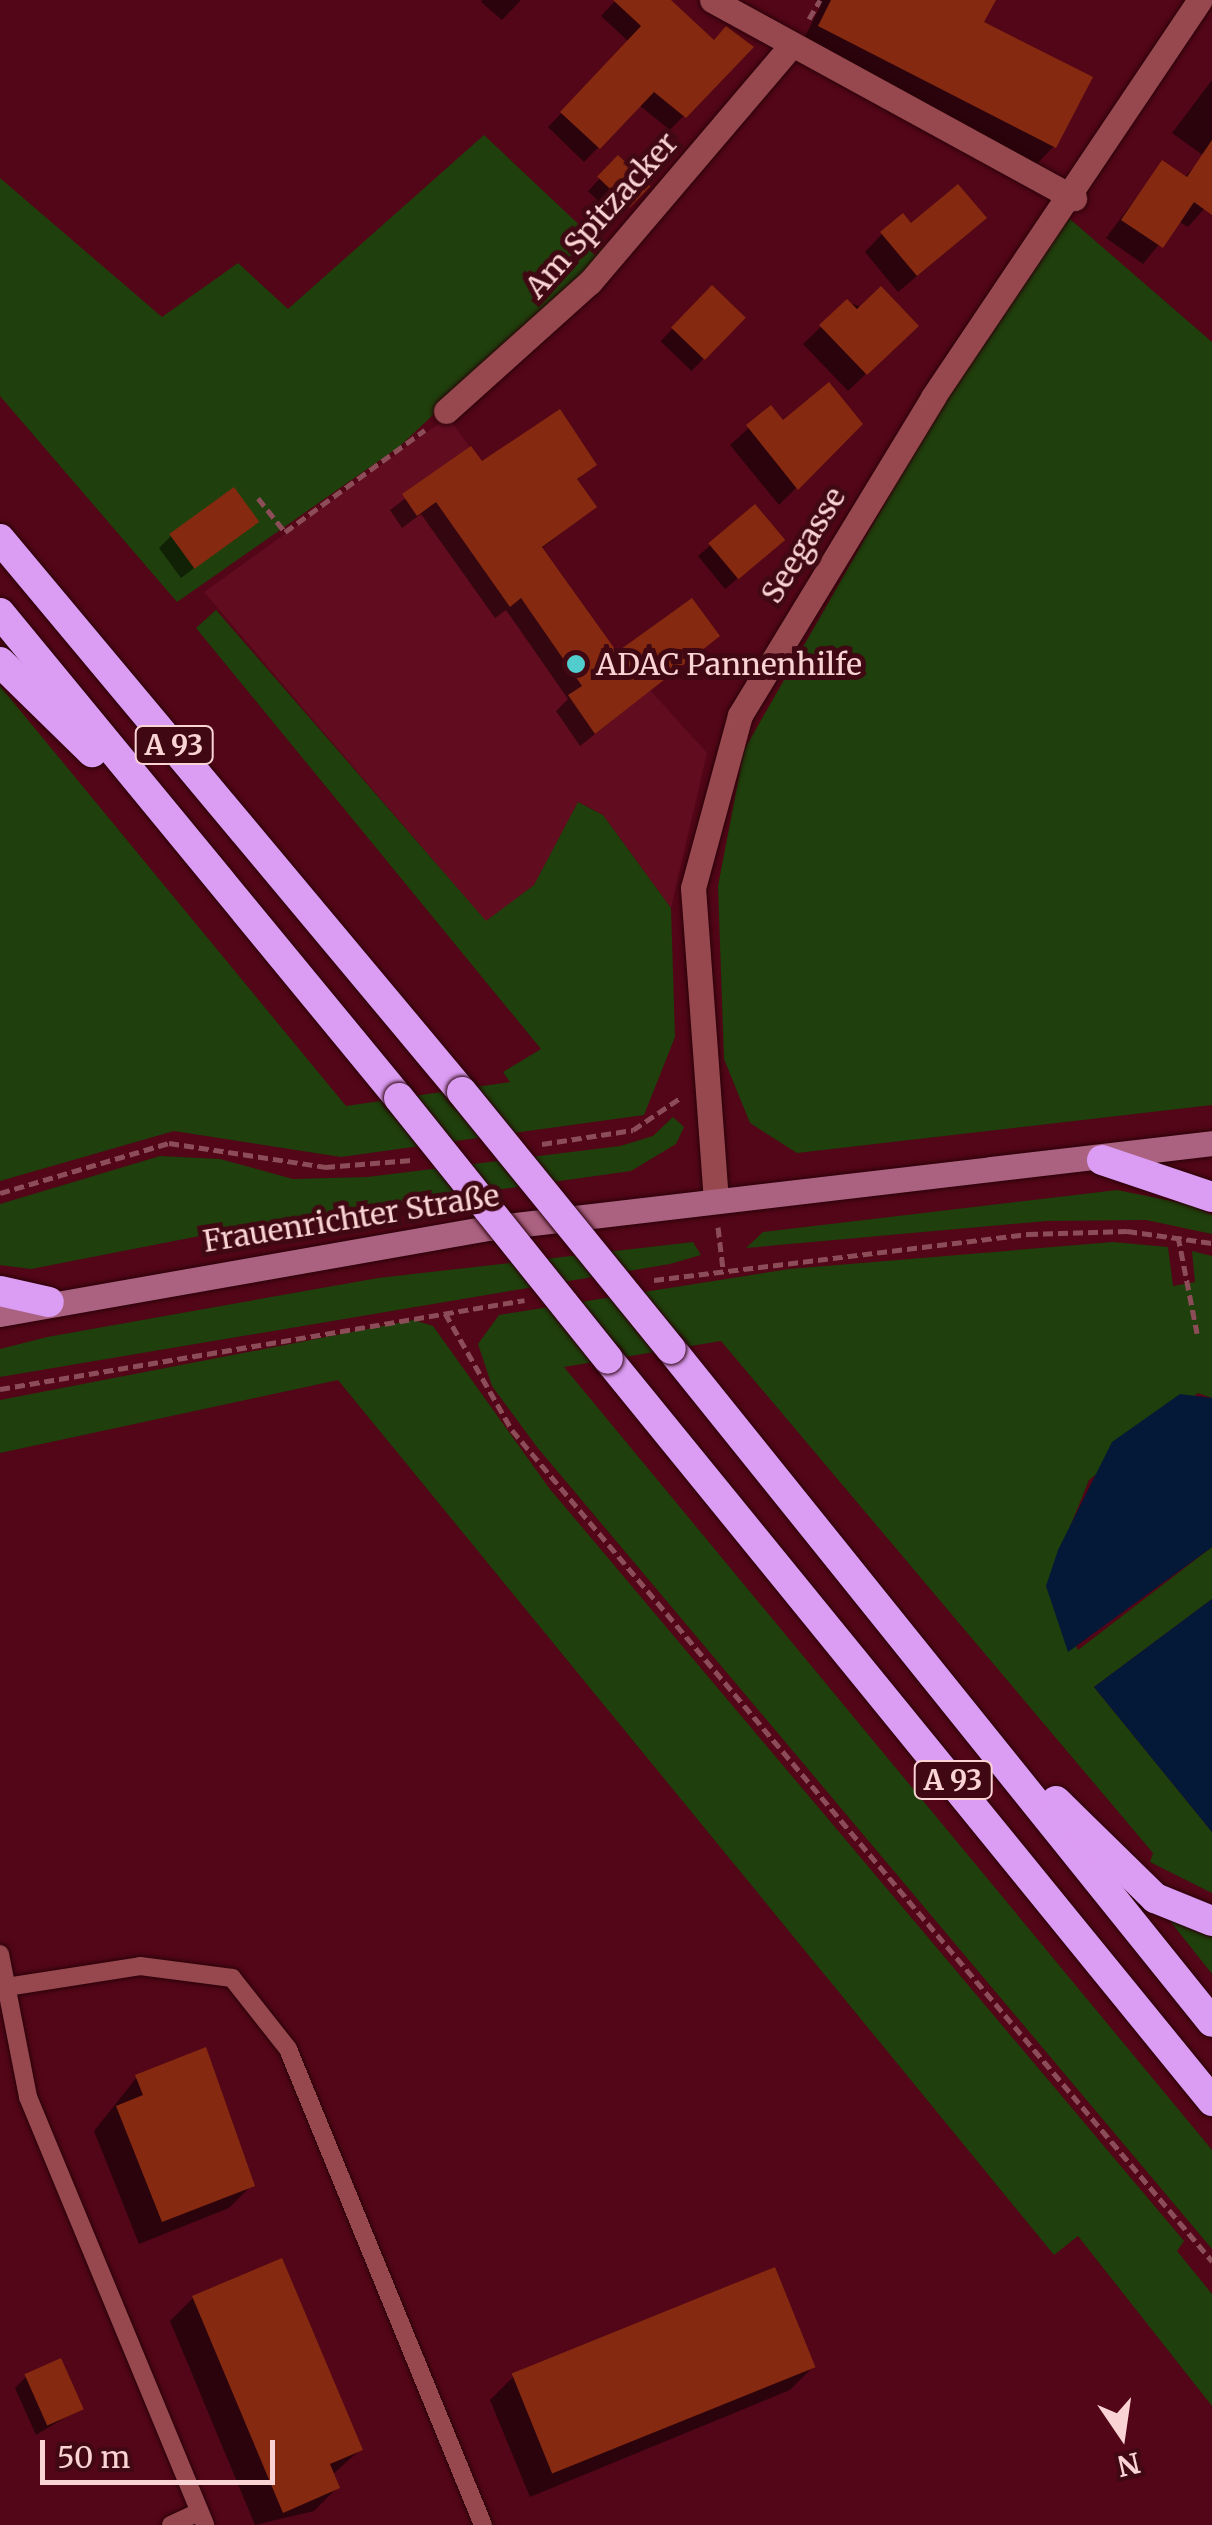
<!DOCTYPE html>
<html>
<head>
<meta charset="utf-8">
<style>
	body { margin:0 }
	#map { position:relative; width:1212px; height:2525px; overflow:hidden; background:#520617; font-family:Merriweather,serif }
	div>[style] { position:absolute }
	[style*='--x'] { left:calc(var(--x)*1px); top:calc(var(--y)*1px); width:calc(var(--w)*1px); rotate:calc(var(--a)*1deg) }
	.built>* { inset:0; background:#610c1f }
	.green>* { inset:0; background:#1f3f0c }
	.water>* { inset:0; background:#031937 }
	.shadow>* { inset:0; background:#0007; transform-origin:0 0 }
	.building>* { inset:0; background:#852a10; transform-origin:0 0 }
	.path>* { height:5px; margin-top:-2.5px; transform-origin:0; background:repeating-linear-gradient(90deg,#8c4d58 0 10px,transparent 0 15px) }
	.roads { filter:drop-shadow(0 0 2px #290309) drop-shadow(0 0 2px #290309) }
	.lane>* { height:18px; margin:-9px; padding:0 9px; transform-origin:9px; border-radius:9px; background:#97484f }
	.street>* { height:25px; margin:-12.5px; padding:0 12.5px; transform-origin:12.5px; border-radius:12.5px; background:#97484f }
	.secondary>* { height:25px; margin:-12.5px; padding:0 12.5px; transform-origin:12.5px; border-radius:12.5px; background:#ab6180 }
	.highway>* { height:30px; margin:-15px; padding:0 15px; transform-origin:15px; border-radius:15px; background:#db9cf4 }
	.bridges { filter:drop-shadow(0 0 2px #290309) drop-shadow(0 0 2px #290309) }
	.highway-bridge>* { height:30px; margin:-15px; padding:0 15px; transform-origin:15px; border-radius:15px; background:#db9cf4 }
	.dots>* { width:28px; height:28px; translate:-50% -50%; box-sizing:border-box; border:5px solid #400812; border-radius:50% }
	span { translate:-50% -50%; white-space:nowrap; text-align:center; line-height:1.15; -webkit-text-stroke:10px #400812; paint-order:stroke }
	.shield-label span { padding:2px 8px; background:#400812; border:2px solid; border-radius:8px; -webkit-text-stroke-width:0 }
	.shield-label { font-size:28px; color:#fad4d5; font-weight:700 }
	.street-label { font-size:30px; color:#fad4d5 }
	.poi-label { font-size:30px; color:#fad4d5 }
	.left { translate:0 -50%; text-align:left }
	.north { position:absolute; left:1072px; top:2385px; width:100px; height:100px; -webkit-text-stroke:8px #400812; paint-order:stroke; rotate:167deg; font-size:28px; font-weight:700; line-height:40px; text-align:center; color:#fad4d5 }
	.north::after { content:''; display:block; margin:auto; width:35px; height:45px; background:#fad4d5; clip-path:polygon(50% 0,100% 100%,50% 72%,0 100%) }
	.scale { position:absolute; left:40px; top:2440px; width:235px; height:45px; box-sizing:border-box; border:5px solid #fad4d5; border-top:0; padding-left:12px; font-size:30px; line-height:35px; white-space:nowrap; color:#fad4d5; -webkit-text-stroke:8px #400812; paint-order:stroke }
</style>
</head>
<body>
<div id="map">
	<div class="built">
		<i style="clip-path:polygon(448px 417px,622px 659px,707px 753px,671px 908px,603px 815px,579px 802px,534px 885px,486px 922px,204px 592px)"></i>
	</div>
	<div class="green">
		<i style="clip-path:polygon(484px 135px,607px 251px,400px 446px,177px 602px,0 396px,0 178px,162px 317px,238px 263px,288px 309px)"></i>
		<i style="clip-path:polygon(1055px 206px,1212px 342px,1212px 1105px,797px 1153px,750px 1123px,724px 1059px,718px 886px,744px 750px)"></i>
		<i style="clip-path:polygon(216px 610px,486px 921px,534px 885px,578px 802px,603px 815px,671px 908px,675px 1037px,644px 1115px,341px 1157px,174px 1131px,0 1181px,0 686px,346px 1106px,510px 1082px,503px 1072px,541px 1049px,196px 628px)"></i>
		<i style="clip-path:polygon(673px 1117px,684px 1127px,676px 1144px,631px 1171px,276px 1221px,31px 1269px,0 1265px,0 1204px,160px 1156px,220px 1159px,293px 1179px,367px 1177px,620px 1146px,653px 1136px)"></i>
		<i style="clip-path:polygon(1117px 1190px,1192px 1205px,1212px 1215px,1212px 1234px,1146px 1220px,1047px 1221px,746px 1248px,763px 1232px)"></i>
		<i style="clip-path:polygon(693px 1242px,701px 1255px,670px 1264px,0 1377px,0 1349px,47px 1337px,378px 1278px)"></i>
		<i style="clip-path:polygon(1113px 1242px,1168px 1247px,1173px 1286px,1195px 1282px,1192px 1251px,1212px 1256px,1212px 1398px,1198px 1393px,1089px 1480px,1046px 1586px,1078px 1650px,1212px 1547px,1212px 1599px,1094px 1687px,1212px 1832px,1212px 1893px,1150px 1862px,1153px 1853px,721px 1341px,564px 1367px,1212px 2150px,1212px 2249px,537px 1447px,492px 1386px,478px 1344px,499px 1315px,789px 1269px)"></i>
		<i style="clip-path:polygon(414px 1320px,433px 1326px,549px 1488px,1184px 2241px,1177px 2251px,1212px 2294px,1212px 2406px,1078px 2236px,1054px 2255px,338px 1380px,0 1453px,0 1400px)"></i>
		<i style="clip-path:polygon(1163px 1912px,1212px 1934px,1212px 1974px)"></i>
	</div>
	<div class="water">
		<i style="clip-path:polygon(1180px 1394px,1212px 1398px,1212px 1547px,1068px 1652px,1046px 1586px,1058px 1550px,1112px 1442px)"></i>
		<i style="clip-path:polygon(1212px 1599px,1212px 1832px,1094px 1687px)"></i>
	</div>
	<div class="shadow">
		<i style="clip-path:polygon(521px 0,502px 20px,481px 2px,483px 0)"></i>
		<i style="clip-path:polygon(616px 0,667px 0,713px 42px,750px 47px,670px 130px,639px 105px,584px 162px,548px 127px,629px 42px,601px 16px)"></i>
		<i style="clip-path:polygon(815px 0,993px 0,981px 23px,1054px 146px,1035px 166px,800px 46px,821px 5px)"></i>
		<i style="clip-path:polygon(1212px 80px,1212px 200px,1188px 227px,1178px 221px,1143px 264px,1106px 238px,1162px 163px,1184px 178px,1204px 156px,1172px 133px)"></i>
		<i style="left:618px;top:159px;width:40px;height:44px;rotate:43deg"></i>
		<i style="clip-path:polygon(911px 226px,966px 235px,898px 292px,865px 252px,882px 234px)"></i>
		<i style="left:712px;top:288px;width:43px;height:74px;rotate:44deg"></i>
		<i style="clip-path:polygon(847px 302px,916px 326px,848px 391px,803px 344px)"></i>
		<i style="clip-path:polygon(771px 408px,783px 423px,860px 424px,779px 505px,730px 445px)"></i>
		<i style="clip-path:polygon(471px 449px,482px 465px,594px 464px,576px 481px,594px 507px,541px 549px,616px 656px,702px 649px,580px 746px,556px 711px,568px 699px,506px 610px,495px 618px,421px 514px,402px 528px,390px 510px)"></i>
		<i style="clip-path:polygon(755px 507px,770px 551px,725px 589px,698px 556px)"></i>
		<i style="clip-path:polygon(256px 521px,181px 578px,159px 548px,171px 536px)"></i>
		<i style="clip-path:polygon(137px 2077px,252px 2185px,229px 2208px,139px 2244px,94px 2131px)"></i>
		<i style="clip-path:polygon(193px 2298px,360px 2450px,332px 2475px,337px 2488px,314px 2511px,255px 2525px,170px 2321px)"></i>
		<i style="clip-path:polygon(813px 2367px,790px 2390px,530px 2497px,490px 2400px,513px 2377px)"></i>
		<i style="clip-path:polygon(26px 2377px,81px 2408px,36px 2435px,15px 2388px)"></i>
	</div>
	<div class="building">
		<i style="clip-path:polygon(613px 0,671px 0,714px 40px,726px 26px,754px 47px,686px 118px,654px 92px,600px 149px,560px 112px,641px 26px)"></i>
		<i style="clip-path:polygon(831px 0,996px 0,984px 22px,1093px 77px,1056px 148px,818px 26px)"></i>
		<i style="clip-path:polygon(1212px 140px,1212px 215px,1194px 202px,1163px 248px,1121px 220px,1162px 160px,1187px 177px)"></i>
		<i style="left:618px;top:155px;width:45px;height:30px;rotate:44deg"></i>
		<i style="clip-path:polygon(958px 184px,987px 218px,917px 276px,880px 232px,903px 213px,911px 223px)"></i>
		<i style="left:712px;top:285px;width:47px;height:59px;rotate:44deg"></i>
		<i style="clip-path:polygon(881px 286px,919px 326px,867px 375px,819px 325px,847px 299px,857px 309px)"></i>
		<i style="clip-path:polygon(829px 382px,863px 424px,798px 490px,746px 425px,771px 405px,783px 420px)"></i>
		<i style="clip-path:polygon(560px 409px,597px 465px,577px 479px,597px 507px,542px 547px,559px 571px,617px 652px,692px 598px,720px 636px,595px 734px,568px 695px,582px 686px,521px 598px,510px 607px,436px 502px,417px 516px,402px 494px,471px 446px,482px 461px)"></i>
		<i style="left:234px;top:487px;width:43px;height:80px;rotate:54deg"></i>
		<i style="left:755px;top:504px;width:47px;height:61px;rotate:50deg"></i>
		<i style="clip-path:polygon(206px 2047px,255px 2186px,162px 2222px,116px 2106px,143px 2095px,135px 2075px)"></i>
		<i style="clip-path:polygon(282px 2258px,363px 2450px,330px 2464px,340px 2488px,283px 2513px,192px 2296px)"></i>
		<i style="left:775px;top:2267px;width:108px;height:284px;rotate:68deg"></i>
		<i style="left:61px;top:2358px;width:56px;height:40px;rotate:66deg"></i>
	</div>
	<div class="path">
		<i style="--x:809;--y:19;--w:22;--a:-60"></i>
		<i style="--x:258;--y:498;--w:43;--a:51.5"></i>
		<i style="--x:285;--y:532;--w:173;--a:-36.1"></i>
		<i style="--x:542;--y:1144;--w:92;--a:-8.7"></i>
		<i style="--x:633;--y:1130;--w:57;--a:-34.2"></i>
		<i style="--x:0;--y:1193;--w:176;--a:-16.5"></i>
		<i style="--x:169;--y:1143;--w:158;--a:8.7"></i>
		<i style="--x:325;--y:1167;--w:87;--a:-4.6"></i>
		<i style="--x:718;--y:1227;--w:42;--a:83.2"></i>
		<i style="--x:1178;--y:1236;--w:99;--a:78.9"></i>
		<i style="--x:654;--y:1280;--w:377;--a:-7"></i>
		<i style="--x:1028;--y:1234;--w:99;--a:-1.7"></i>
		<i style="--x:1127;--y:1231;--w:86;--a:8"></i>
		<i style="--x:445;--y:1313;--w:135;--a:60.2"></i>
		<i style="--x:512;--y:1430;--w:1087;--a:49.89"></i>
		<i style="--x:0;--y:1389;--w:532;--a:-9.62"></i>
	</div>
	<div class="roads">
		<div class="lane">
			<i style="--x:0;--y:1954;--w:146;--a:78.9"></i>
			<i style="--x:28;--y:2097;--w:463;--a:67.5"></i>
			<i style="--x:0;--y:1988;--w:142;--a:-8.9"></i>
			<i style="--x:140;--y:1966;--w:93;--a:7.4"></i>
			<i style="--x:232;--y:1978;--w:90;--a:51.7"></i>
			<i style="--x:288;--y:2049;--w:514;--a:67.72"></i>
			<i style="--x:171;--y:2525;--w:31;--a:-25"></i>
		</div>
		<div class="street">
			<i style="--x:712;--y:0;--w:413;--a:28.7"></i>
			<i style="--x:446;--y:411;--w:193;--a:-41.9"></i>
			<i style="--x:590;--y:282;--w:309;--a:-49.6"></i>
			<i style="--x:716;--y:1201;--w:314;--a:-94.2"></i>
			<i style="--x:693;--y:888;--w:179;--a:-74.8"></i>
			<i style="--x:740;--y:715;--w:372;--a:-58.7"></i>
			<i style="--x:933;--y:397;--w:478;--a:-56.1"></i>
		</div>
		<div class="secondary">
			<i style="--x:0;--y:1314;--w:497;--a:-10"></i>
			<i style="--x:490;--y:1228;--w:727;--a:-6.71"></i>
		</div>
		<div class="highway">
			<i style="--x:0;--y:539;--w:721;--a:50.12"></i>
			<i style="--x:0;--y:613;--w:628;--a:50.56"></i>
			<i style="--x:0;--y:662;--w:129;--a:44.4"></i>
			<i style="--x:1102;--y:1160;--w:116;--a:18.6"></i>
			<i style="--x:0;--y:1291;--w:50;--a:12.7"></i>
			<i style="--x:671;--y:1349;--w:863;--a:51.21"></i>
			<i style="--x:608;--y:1359;--w:957;--a:50.85"></i>
			<i style="--x:1056;--y:1801;--w:139;--a:44.4"></i>
			<i style="--x:1155;--y:1898;--w:61;--a:22"></i>
		</div>
	</div>
	<div class="bridges">
		<div class="highway-bridge">
			<i style="--x:462;--y:1092;--w:331;--a:50.9"></i>
			<i style="--x:399;--y:1098;--w:334;--a:51.3"></i>
		</div>
	</div>
	<div class="dots">
		<i style="left:576px;top:664px;background:#52cdce"></i>
	</div>
	<div class="shield-label">
		<span style="left:174px;top:745px">A 93</span>
		<span style="left:953px;top:1780px">A 93</span>
	</div>
	<div class="street-label">
		<span style="left:601px;top:215px;rotate:-48deg">Am Spitzacker</span>
		<span style="left:803px;top:545px;rotate:-58deg">Seegasse</span>
		<span style="left:351px;top:1218px;rotate:-9deg">Frauenrichter Straße</span>
	</div>
	<div class="poi-label">
		<span class="left" style="left:596px;top:664px">ADAC Pannenhilfe</span>
	</div>
	<div class="north">N</div>
	<div class="scale">50 m</div>
</div>
</body>
</html>
